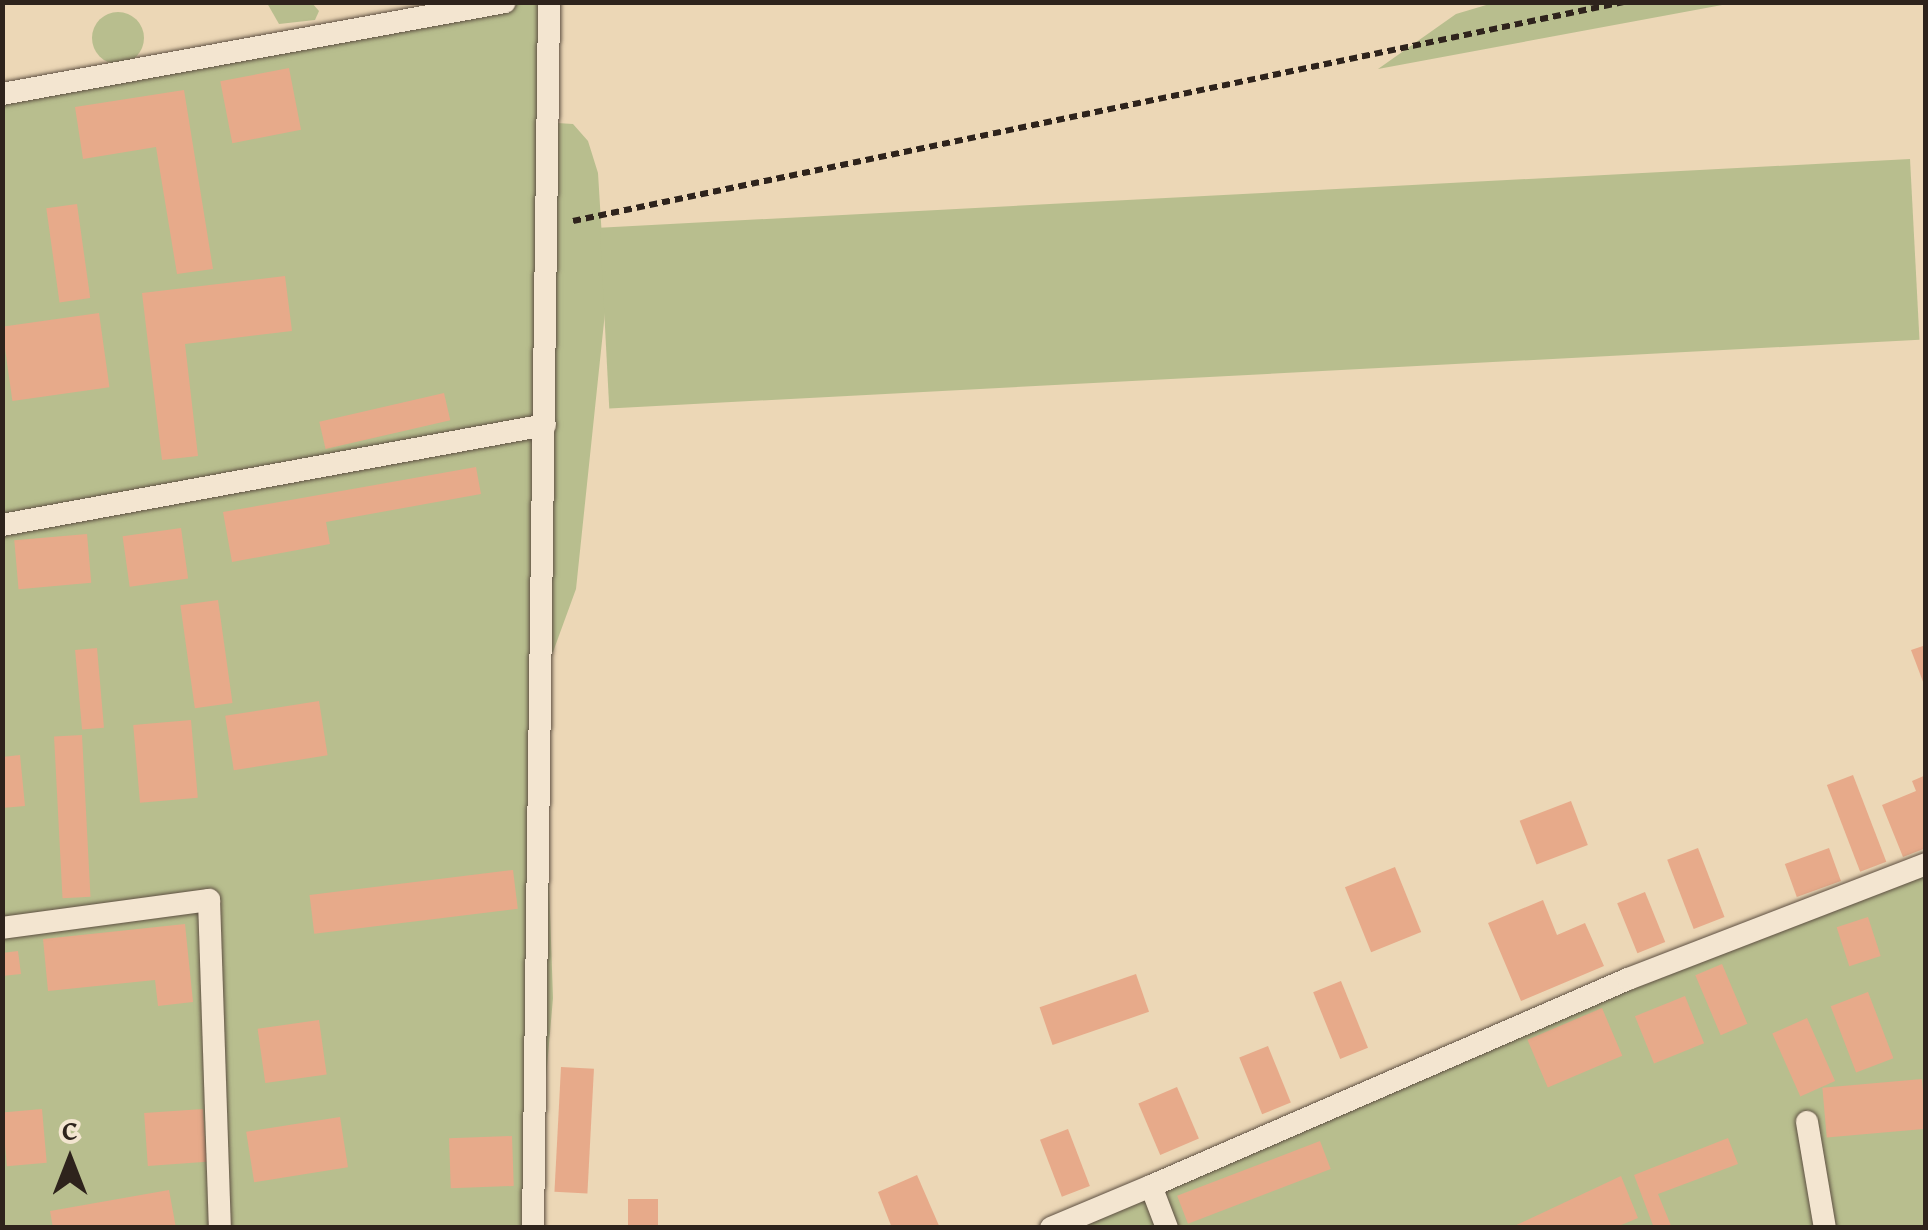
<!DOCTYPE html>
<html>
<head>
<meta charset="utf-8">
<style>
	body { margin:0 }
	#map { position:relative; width:1928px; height:1230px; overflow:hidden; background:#ecd7b6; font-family:"Gentium Book Plus",serif }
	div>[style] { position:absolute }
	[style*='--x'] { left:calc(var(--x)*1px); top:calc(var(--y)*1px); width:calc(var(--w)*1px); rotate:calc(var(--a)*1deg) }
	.green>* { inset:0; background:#b8be8e; transform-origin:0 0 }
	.round { border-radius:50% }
	.building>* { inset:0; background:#e7aa8a; transform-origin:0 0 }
	.path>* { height:6px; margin-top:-3px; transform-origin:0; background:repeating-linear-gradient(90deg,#2e231c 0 8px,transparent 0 13px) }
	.roads { filter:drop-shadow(0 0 2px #5e5042) drop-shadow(0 0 2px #5e5042) }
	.service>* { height:22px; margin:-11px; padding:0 11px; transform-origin:11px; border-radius:11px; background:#f3e5d0 }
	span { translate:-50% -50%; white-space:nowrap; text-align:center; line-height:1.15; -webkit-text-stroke:9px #f3e5d0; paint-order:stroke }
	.frame { position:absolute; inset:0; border:5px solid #2e231c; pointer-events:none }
	.north { position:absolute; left:20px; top:1110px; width:100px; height:100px; -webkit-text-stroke:8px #f3e5d0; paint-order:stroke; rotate:0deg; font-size:28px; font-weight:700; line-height:40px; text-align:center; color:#2e231c }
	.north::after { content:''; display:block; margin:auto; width:35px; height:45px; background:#2e231c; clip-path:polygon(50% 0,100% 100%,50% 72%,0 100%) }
</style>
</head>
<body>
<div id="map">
	<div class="green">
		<i style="clip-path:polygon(267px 3px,312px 3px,319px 11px,315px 20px,279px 24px)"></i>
		<i style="clip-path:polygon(505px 3px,549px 3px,557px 123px,573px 124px,588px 141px,598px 173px,606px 303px,576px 589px,553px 652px,541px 651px,553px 998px,533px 1227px,3px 1227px,3px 94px)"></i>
		<i style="clip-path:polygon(1493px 3px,1493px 2px,1733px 3px,1378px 69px,1456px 14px)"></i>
		<i class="round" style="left:92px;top:12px;width:52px;height:52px"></i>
		<i style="left:1910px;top:159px;width:181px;height:1312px;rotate:87deg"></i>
		<i style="clip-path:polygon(1925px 864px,1925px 1227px,1051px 1228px)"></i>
	</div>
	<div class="building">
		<i style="left:289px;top:68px;width:63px;height:70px;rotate:79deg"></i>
		<i style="clip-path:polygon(184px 90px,213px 269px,177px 274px,156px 147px,83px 159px,75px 107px)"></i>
		<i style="left:77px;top:204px;width:95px;height:31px;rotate:82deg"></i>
		<i style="clip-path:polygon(285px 276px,292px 331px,185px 344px,198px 456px,162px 460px,142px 293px)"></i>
		<i style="left:99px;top:313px;width:75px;height:98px;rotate:82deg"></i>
		<i style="left:444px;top:393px;width:28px;height:128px;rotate:77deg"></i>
		<i style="clip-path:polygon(476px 467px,481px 494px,326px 522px,330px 544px,232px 562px,223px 512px)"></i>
		<i style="left:181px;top:528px;width:51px;height:59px;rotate:82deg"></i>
		<i style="left:87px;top:534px;width:49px;height:73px;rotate:85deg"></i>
		<i style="left:218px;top:600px;width:104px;height:38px;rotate:82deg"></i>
		<i style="clip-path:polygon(1926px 645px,1926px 687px,1925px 687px,1911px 650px)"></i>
		<i style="left:97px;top:648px;width:80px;height:22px;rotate:85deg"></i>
		<i style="left:319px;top:701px;width:55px;height:95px;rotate:81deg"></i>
		<i style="left:191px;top:720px;width:78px;height:58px;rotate:85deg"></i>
		<i style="left:82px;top:735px;width:162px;height:28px;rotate:87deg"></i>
		<i style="clip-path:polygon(20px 755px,25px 806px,2px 808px,2px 757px)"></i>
		<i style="left:1853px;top:775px;width:93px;height:28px;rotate:69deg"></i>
		<i style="clip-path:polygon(1926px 775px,1926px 848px,1903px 857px,1882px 805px,1916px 791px,1912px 781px)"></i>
		<i style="left:1571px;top:801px;width:47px;height:55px;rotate:69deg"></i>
		<i style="left:1698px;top:848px;width:74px;height:33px;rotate:69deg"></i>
		<i style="left:1829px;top:848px;width:35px;height:47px;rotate:70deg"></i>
		<i style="left:1395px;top:867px;width:70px;height:54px;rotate:68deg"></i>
		<i style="left:513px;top:870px;width:39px;height:205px;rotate:83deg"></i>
		<i style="left:1645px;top:892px;width:54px;height:30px;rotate:68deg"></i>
		<i style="clip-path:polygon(1543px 900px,1557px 935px,1585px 923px,1604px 966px,1521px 1001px,1488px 923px)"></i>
		<i style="left:1868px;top:917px;width:41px;height:33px;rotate:72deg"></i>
		<i style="clip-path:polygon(185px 924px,193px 1002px,158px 1006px,155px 980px,48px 991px,43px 939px)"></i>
		<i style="clip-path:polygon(18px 951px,21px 974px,2px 976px,2px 953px)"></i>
		<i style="left:1722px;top:964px;width:65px;height:29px;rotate:67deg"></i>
		<i style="left:1136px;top:974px;width:40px;height:102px;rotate:71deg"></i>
		<i style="left:1341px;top:981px;width:72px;height:30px;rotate:68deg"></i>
		<i style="left:1868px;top:992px;width:71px;height:40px;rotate:69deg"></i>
		<i style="left:1685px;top:996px;width:51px;height:54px;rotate:68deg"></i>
		<i style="left:1602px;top:1008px;width:52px;height:81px;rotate:67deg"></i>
		<i style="left:1807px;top:1018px;width:69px;height:38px;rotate:66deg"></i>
		<i style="left:319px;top:1020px;width:55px;height:62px;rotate:82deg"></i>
		<i style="left:1268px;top:1046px;width:61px;height:31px;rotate:68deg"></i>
		<i style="left:561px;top:1067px;width:33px;height:125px;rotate:3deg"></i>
		<i style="left:1922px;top:1079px;width:50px;height:100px;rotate:85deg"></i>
		<i style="left:1177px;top:1087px;width:56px;height:42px;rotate:67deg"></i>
		<i style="left:42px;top:1109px;width:54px;height:40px;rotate:85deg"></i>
		<i style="left:203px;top:1109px;width:53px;height:59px;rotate:86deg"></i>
		<i style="left:340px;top:1117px;width:51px;height:95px;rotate:81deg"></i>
		<i style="left:1068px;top:1129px;width:61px;height:30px;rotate:69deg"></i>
		<i style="left:512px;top:1136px;width:50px;height:63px;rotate:88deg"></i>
		<i style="clip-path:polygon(1728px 1138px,1738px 1164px,1658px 1194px,1672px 1228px,1654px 1228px,1634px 1175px)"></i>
		<i style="left:1320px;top:1141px;width:30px;height:153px;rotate:69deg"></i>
		<i style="clip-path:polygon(917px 1175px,940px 1228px,892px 1228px,878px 1192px)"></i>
		<i style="clip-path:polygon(1621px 1176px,1638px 1218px,1614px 1228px,1510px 1228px)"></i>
		<i style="clip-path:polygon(169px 1190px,176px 1228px,53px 1228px,50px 1211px)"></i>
		<i style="left:628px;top:1199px;width:30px;height:29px"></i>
	</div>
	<div class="path">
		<i style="--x:573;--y:221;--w:1073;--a:-11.78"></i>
	</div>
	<div class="roads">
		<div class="service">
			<i style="--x:2;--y:94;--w:511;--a:-10.36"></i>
			<i style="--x:2;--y:525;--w:552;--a:-10.43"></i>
			<i style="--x:2;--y:928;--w:209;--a:-7.7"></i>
			<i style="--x:209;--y:900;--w:328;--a:88.1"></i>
			<i style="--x:1807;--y:1122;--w:108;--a:80.4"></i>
			<i style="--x:1151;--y:1186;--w:520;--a:-23.46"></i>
			<i style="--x:1628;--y:979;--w:319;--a:-21.1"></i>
			<i style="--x:533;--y:1228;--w:1226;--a:-89.25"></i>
			<i style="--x:1051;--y:1228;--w:108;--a:-22.8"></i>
			<i style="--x:1151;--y:1186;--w:45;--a:69.1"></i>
		</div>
	</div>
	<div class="frame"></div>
	<div class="north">С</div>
</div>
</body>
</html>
